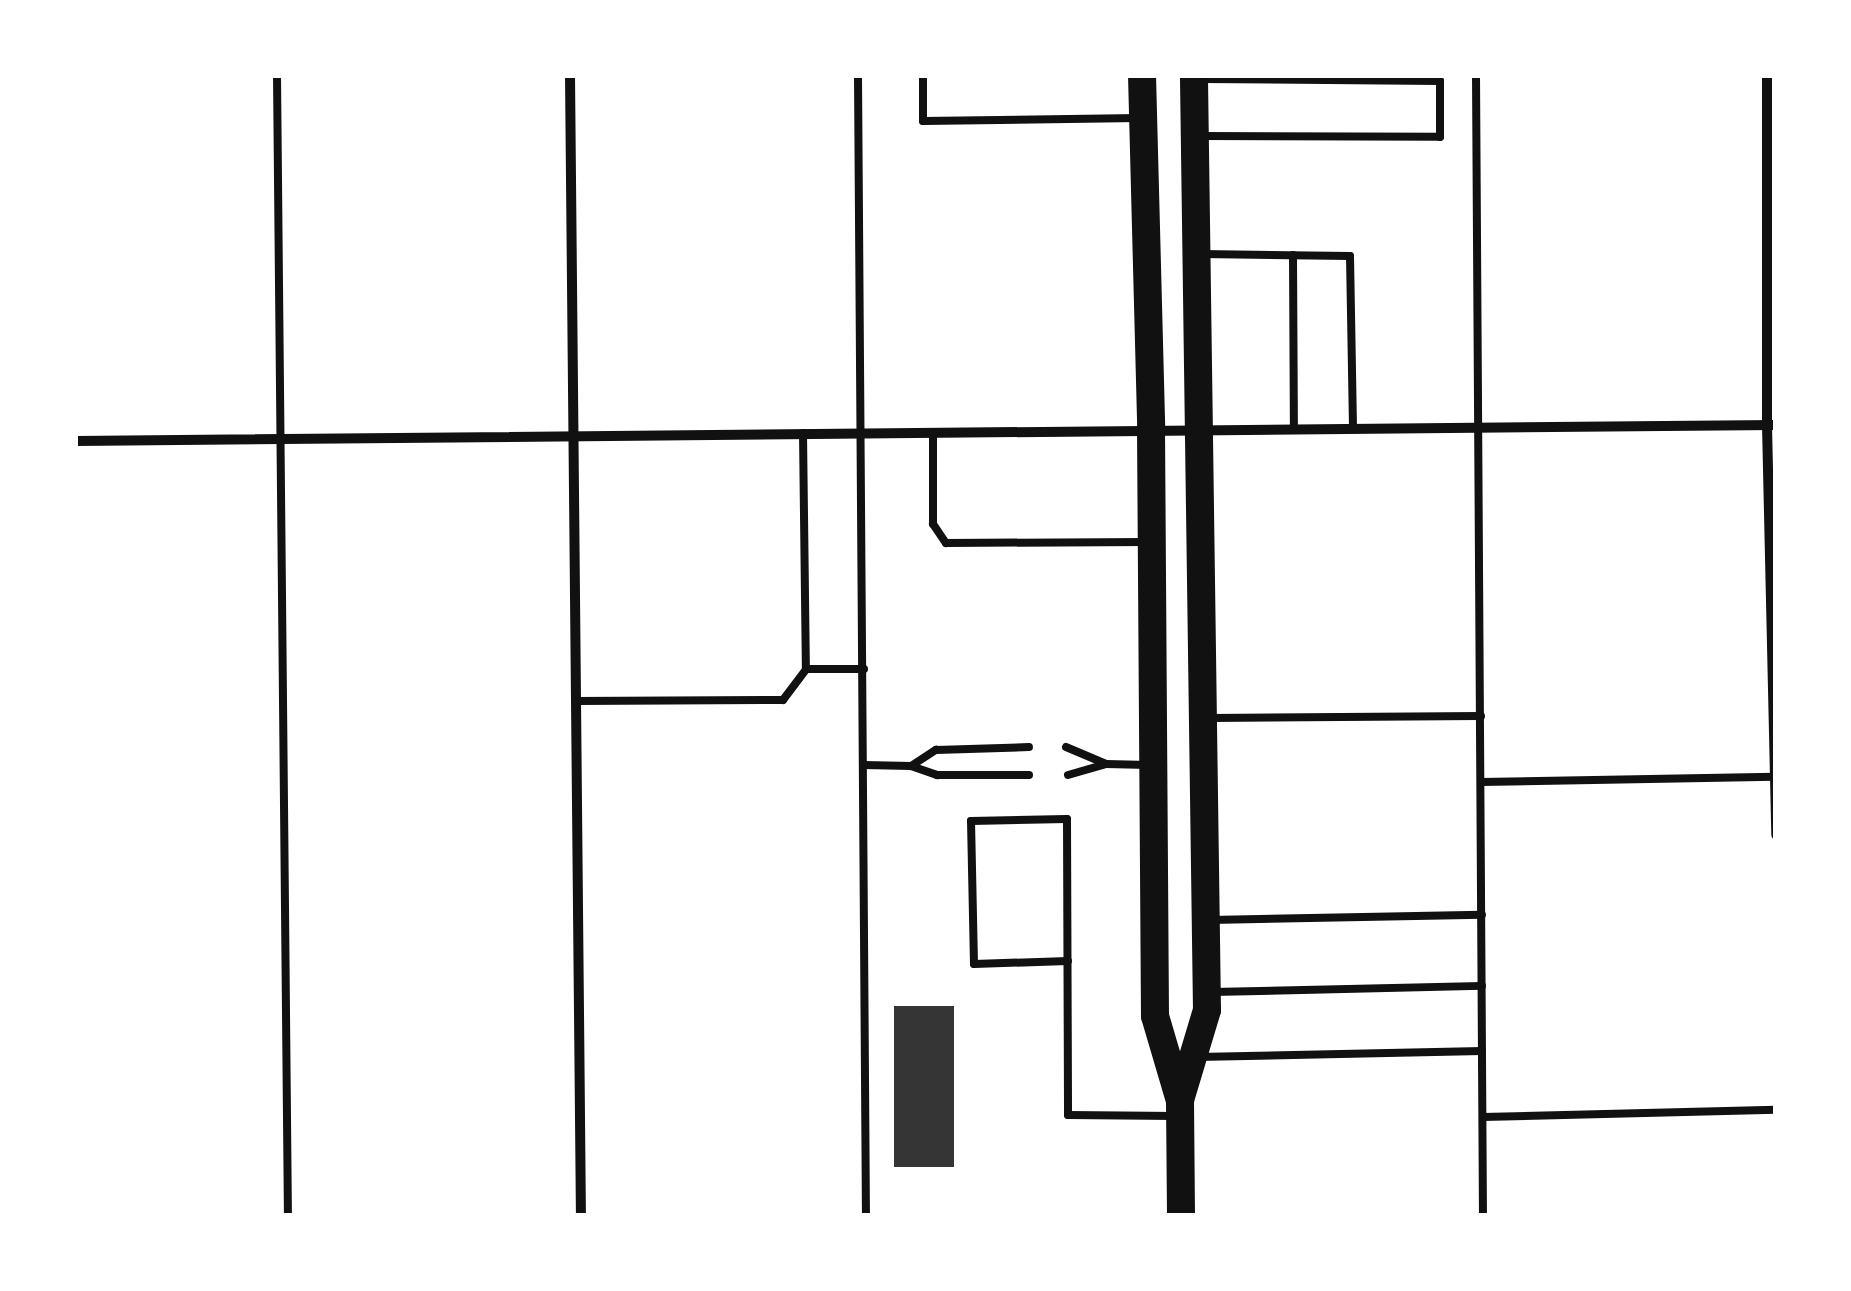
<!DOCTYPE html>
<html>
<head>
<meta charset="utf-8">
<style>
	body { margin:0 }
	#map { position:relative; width:1851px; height:1291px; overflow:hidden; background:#fff; font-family:Karla,sans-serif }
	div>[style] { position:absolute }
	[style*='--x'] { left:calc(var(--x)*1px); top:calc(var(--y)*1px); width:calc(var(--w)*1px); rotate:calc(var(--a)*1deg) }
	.building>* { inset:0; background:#353535; transform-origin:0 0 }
	.service>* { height:8px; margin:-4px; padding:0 4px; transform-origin:4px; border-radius:4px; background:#111 }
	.minor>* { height:10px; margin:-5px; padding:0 5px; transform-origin:5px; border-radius:5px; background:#111 }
	.trunk>* { height:28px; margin:-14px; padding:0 14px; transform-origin:14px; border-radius:14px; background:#111 }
	span { translate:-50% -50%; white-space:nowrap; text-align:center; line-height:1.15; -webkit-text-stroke:10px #fff; paint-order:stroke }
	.frame { position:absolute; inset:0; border:78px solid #fff; pointer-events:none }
</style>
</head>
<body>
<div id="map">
	<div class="building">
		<i style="left:894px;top:1006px;width:60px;height:161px"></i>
	</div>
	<div class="service">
		<i style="--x:277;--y:75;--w:1141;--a:89.45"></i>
		<i style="--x:858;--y:75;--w:1141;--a:89.6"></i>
		<i style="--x:923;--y:75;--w:46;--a:90"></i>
		<i style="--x:923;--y:121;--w:216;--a:-0.8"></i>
		<i style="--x:1476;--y:75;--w:1141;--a:89.65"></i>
		<i style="--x:1199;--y:136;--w:241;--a:0.2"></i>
		<i style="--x:1440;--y:137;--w:56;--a:-90"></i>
		<i style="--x:1440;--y:81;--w:240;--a:-179.5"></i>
		<i style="--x:1201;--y:254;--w:149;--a:0.8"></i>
		<i style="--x:1350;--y:256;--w:171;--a:89"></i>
		<i style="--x:1293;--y:255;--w:173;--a:89.7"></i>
		<i style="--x:933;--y:432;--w:92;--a:90"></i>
		<i style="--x:933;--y:524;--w:23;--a:56"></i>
		<i style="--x:946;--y:543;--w:201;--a:-0.3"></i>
		<i style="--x:803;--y:433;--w:236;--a:89.3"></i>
		<i style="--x:806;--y:669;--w:58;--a:0"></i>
		<i style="--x:575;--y:701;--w:208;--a:-0.3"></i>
		<i style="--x:783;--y:700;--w:39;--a:-53"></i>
		<i style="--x:1210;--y:718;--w:271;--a:-0.4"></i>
		<i style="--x:1066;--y:747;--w:43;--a:23"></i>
		<i style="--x:864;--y:765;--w:47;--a:1.2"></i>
		<i style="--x:911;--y:766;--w:28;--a:19"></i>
		<i style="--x:937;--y:775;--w:92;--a:0"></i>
		<i style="--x:911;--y:766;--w:30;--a:-33"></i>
		<i style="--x:936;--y:750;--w:93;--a:-1.8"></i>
		<i style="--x:1068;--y:775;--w:40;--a:-16"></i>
		<i style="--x:1106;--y:764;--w:43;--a:1.3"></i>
		<i style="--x:1481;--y:782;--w:294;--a:-1"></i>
		<i style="--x:1210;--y:920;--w:272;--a:-1.1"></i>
		<i style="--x:1068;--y:961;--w:94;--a:178.2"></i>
		<i style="--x:974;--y:964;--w:143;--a:-91.2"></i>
		<i style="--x:971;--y:821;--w:96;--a:-1.2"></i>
		<i style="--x:1067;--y:819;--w:296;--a:89.8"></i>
		<i style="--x:1068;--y:1115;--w:107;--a:0.5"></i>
		<i style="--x:1212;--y:992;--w:270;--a:-1.3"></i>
		<i style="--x:1197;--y:1057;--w:285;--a:-1.2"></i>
		<i style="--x:1483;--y:1117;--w:293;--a:-1.4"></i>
	</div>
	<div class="minor">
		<i style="--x:570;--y:75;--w:1141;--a:89.45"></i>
		<i style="--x:1767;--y:75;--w:350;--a:90"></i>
		<i style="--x:1767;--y:425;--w:410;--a:88.7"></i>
		<i style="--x:75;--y:441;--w:1701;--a:-0.54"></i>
	</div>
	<div class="trunk">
		<i style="--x:1142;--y:75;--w:354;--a:88.5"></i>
		<i style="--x:1151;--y:429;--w:587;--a:89.61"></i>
		<i style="--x:1155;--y:1016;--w:89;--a:73.6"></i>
		<i style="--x:1180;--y:1101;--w:115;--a:89.5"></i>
		<i style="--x:1180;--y:1100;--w:94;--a:-73.3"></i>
		<i style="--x:1207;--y:1010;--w:935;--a:-90.8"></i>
	</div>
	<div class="frame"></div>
</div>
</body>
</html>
